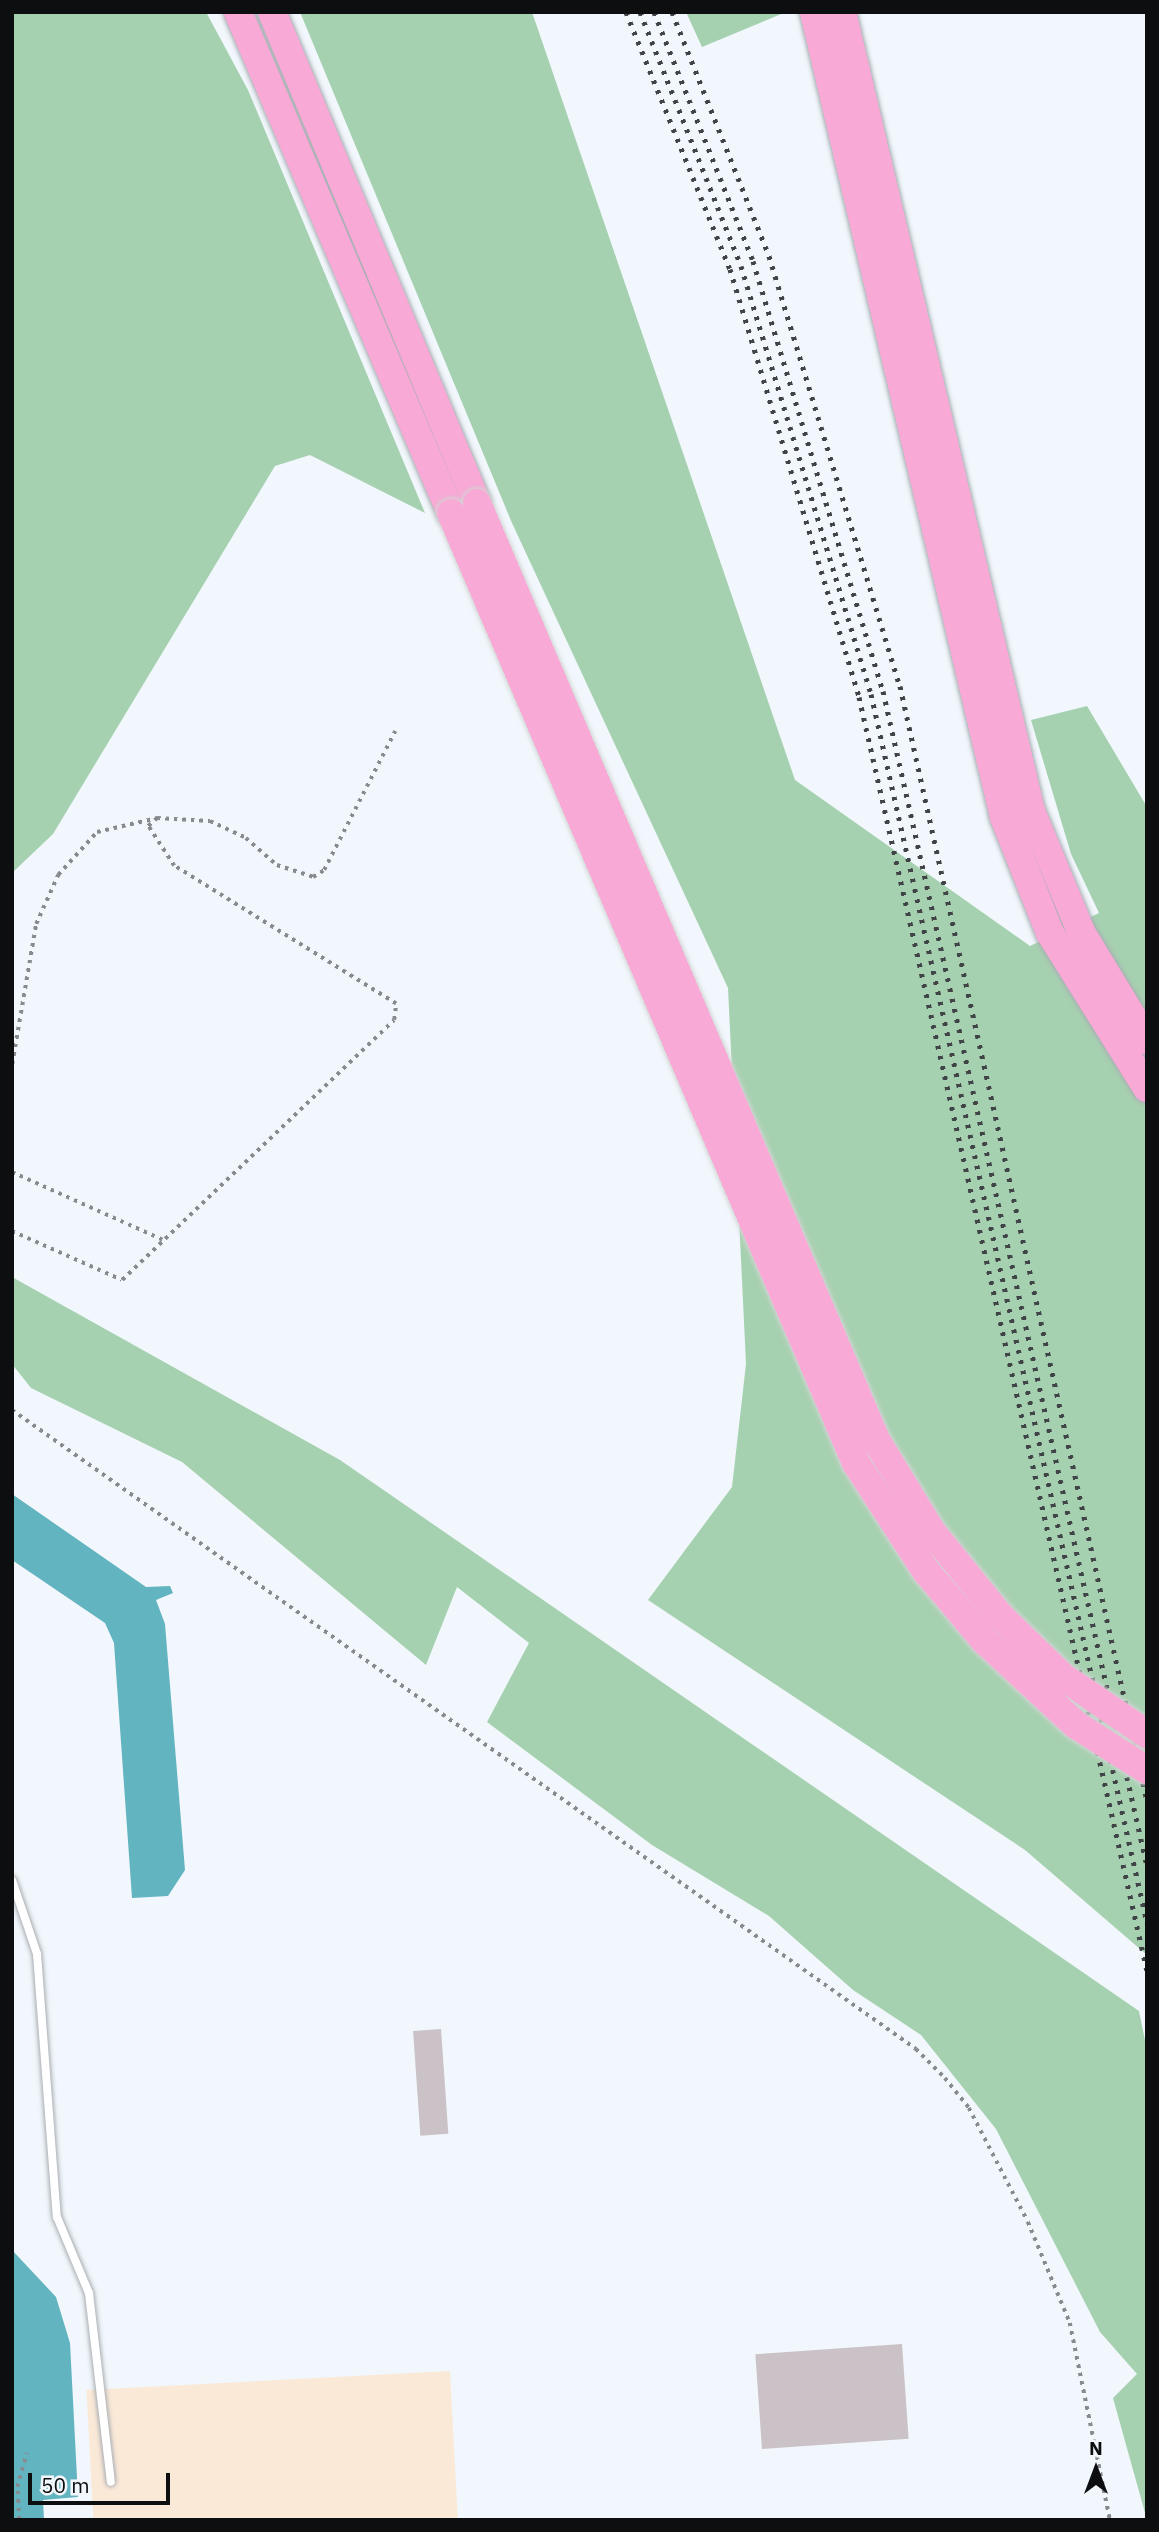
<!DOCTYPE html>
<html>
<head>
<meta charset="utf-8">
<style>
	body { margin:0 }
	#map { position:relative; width:1159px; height:2532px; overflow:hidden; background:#f1f7fc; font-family:"IBM Plex Sans",sans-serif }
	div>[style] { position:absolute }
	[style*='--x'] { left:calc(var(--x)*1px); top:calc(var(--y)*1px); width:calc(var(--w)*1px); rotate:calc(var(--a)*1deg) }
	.industrial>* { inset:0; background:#fbe9d8; transform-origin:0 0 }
	.green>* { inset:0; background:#a6d1b0 }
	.water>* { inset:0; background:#62b4c0 }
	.building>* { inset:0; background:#cac2c6; transform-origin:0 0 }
	.path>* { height:3.5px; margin-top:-1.75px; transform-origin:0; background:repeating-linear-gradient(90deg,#878b8f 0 3.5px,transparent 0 8.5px) }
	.roads { filter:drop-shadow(0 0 2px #a9aeb3) drop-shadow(0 0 2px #a9aeb3) }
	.service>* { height:8px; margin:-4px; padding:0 4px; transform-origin:4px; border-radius:4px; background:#fff }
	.motorway>* { height:28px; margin:-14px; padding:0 14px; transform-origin:14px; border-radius:14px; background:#f8a9d6 }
	.rail>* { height:5px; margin-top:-2.5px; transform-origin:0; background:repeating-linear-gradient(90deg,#414446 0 3.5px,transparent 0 10.5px) }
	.bridges { filter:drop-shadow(0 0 2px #d3d4d4) drop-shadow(0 0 2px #d3d4d4) }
	.motorway-bridge>* { height:28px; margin:-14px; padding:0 14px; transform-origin:14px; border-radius:14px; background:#f8a9d6 }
	span { translate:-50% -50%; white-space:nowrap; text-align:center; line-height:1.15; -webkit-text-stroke:6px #f1f7fc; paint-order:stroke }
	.frame { position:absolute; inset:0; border:14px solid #0c0e0f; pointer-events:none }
	.north { position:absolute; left:1061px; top:2434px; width:70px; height:70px; -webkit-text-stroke:5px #f1f7fc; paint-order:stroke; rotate:0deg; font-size:19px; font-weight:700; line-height:28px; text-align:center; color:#0c0e0f }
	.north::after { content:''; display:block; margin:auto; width:24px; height:32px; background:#0c0e0f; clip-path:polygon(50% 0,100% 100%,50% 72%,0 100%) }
	.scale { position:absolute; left:28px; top:2473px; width:142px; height:32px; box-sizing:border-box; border:4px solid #0c0e0f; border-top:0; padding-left:9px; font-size:21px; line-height:24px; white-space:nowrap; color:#0c0e0f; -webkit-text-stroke:5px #f1f7fc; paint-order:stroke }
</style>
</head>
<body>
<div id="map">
	<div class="industrial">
		<i style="left:450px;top:2371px;width:149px;height:364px;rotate:87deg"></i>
	</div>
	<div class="green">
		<i style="clip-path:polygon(12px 12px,206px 12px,248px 90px,425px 513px,310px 455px,275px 466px,53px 834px,12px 873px)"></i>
		<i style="clip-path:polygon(300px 12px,532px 12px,795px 780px,1030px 946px,1099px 913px,1071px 854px,1031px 720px,1087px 706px,1147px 807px,1147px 1955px,1025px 1850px,648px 1600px,732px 1487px,746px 1364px,728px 988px,512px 523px)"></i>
		<i style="clip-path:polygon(686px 12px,786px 12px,702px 47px)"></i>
		<i style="clip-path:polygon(12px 1277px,340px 1460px,1139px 2011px,1147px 2050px,1147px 2520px,1113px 2398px,1137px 2374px,1100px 2332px,996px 2129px,921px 2035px,853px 1990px,769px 1916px,652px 1845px,487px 1722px,529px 1643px,457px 1587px,426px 1665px,182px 1462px,31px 1388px,12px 1364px)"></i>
	</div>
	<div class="water">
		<i style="clip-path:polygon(12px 1494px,146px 1587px,170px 1586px,173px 1593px,156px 1600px,165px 1624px,185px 1870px,168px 1896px,132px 1898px,114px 1643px,105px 1623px,12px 1560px)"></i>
		<i style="clip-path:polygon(12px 2250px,56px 2297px,70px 2343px,78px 2497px,43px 2500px,44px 2520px,12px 2520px)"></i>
	</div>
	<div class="building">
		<i style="left:441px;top:2029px;width:105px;height:28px;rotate:86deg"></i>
		<i style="left:902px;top:2344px;width:95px;height:147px;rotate:86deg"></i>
	</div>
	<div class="path">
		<i style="--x:12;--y:1064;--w:142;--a:-80.3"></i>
		<i style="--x:36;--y:924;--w:54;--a:-65.8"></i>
		<i style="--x:58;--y:875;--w:58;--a:-47.8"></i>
		<i style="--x:97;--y:832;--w:62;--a:-13.1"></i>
		<i style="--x:157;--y:818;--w:53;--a:3.2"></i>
		<i style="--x:210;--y:821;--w:40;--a:25"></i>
		<i style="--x:246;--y:838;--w:41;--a:41.1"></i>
		<i style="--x:277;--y:865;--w:38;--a:18"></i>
		<i style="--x:313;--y:877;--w:13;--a:-32"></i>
		<i style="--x:324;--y:870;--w:156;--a:-62.9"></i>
		<i style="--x:12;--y:1172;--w:166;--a:24.2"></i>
		<i style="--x:12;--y:1231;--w:120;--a:24"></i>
		<i style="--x:122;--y:1280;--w:376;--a:-43.7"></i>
		<i style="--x:394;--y:1020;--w:16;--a:-83"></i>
		<i style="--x:396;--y:1004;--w:261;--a:-148.1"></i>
		<i style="--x:174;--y:866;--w:48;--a:-123"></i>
		<i style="--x:148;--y:826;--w:12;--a:-42"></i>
		<i style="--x:12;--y:1410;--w:1107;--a:35.25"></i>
		<i style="--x:916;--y:2049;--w:41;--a:45"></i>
		<i style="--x:945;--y:2078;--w:38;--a:51"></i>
		<i style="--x:969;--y:2108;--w:128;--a:62.6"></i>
		<i style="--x:1028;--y:2222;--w:109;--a:67.4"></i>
		<i style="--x:1070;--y:2323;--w:201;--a:78.5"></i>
		<i style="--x:19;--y:2520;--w:33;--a:-93"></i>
		<i style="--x:17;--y:2487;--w:35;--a:-74"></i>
	</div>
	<div class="roads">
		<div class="service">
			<i style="--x:12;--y:1880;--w:78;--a:71.3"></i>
			<i style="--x:37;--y:1954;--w:264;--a:85.7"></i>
			<i style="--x:57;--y:2217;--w:82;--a:67.2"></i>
			<i style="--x:89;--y:2293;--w:190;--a:83.4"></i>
		</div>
		<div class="motorway">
			<i style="--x:238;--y:12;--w:544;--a:66.97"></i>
			<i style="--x:272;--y:12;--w:532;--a:67.34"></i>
			<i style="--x:814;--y:12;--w:827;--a:76.72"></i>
			<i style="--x:1004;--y:817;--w:125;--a:68.4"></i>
			<i style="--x:1050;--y:933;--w:183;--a:58"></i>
			<i style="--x:842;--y:12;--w:821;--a:76.69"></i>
			<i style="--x:1031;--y:811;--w:131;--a:67.5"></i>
			<i style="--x:1081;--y:932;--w:127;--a:58.8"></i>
		</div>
	</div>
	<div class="rail">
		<i style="--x:626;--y:12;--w:277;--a:68"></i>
		<i style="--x:730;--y:269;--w:447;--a:73.2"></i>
		<i style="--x:859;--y:697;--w:1306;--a:77.26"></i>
		<i style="--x:640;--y:12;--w:273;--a:68.3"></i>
		<i style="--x:741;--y:266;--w:447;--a:73.1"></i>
		<i style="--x:871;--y:694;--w:1260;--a:77.34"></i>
		<i style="--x:654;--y:12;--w:268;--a:68.3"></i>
		<i style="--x:753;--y:261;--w:449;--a:73.2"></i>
		<i style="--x:883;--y:691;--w:1204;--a:77.34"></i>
		<i style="--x:672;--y:12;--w:263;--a:68.3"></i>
		<i style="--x:769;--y:256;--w:450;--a:73.1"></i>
		<i style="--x:900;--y:686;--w:1142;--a:77.51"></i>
	</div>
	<div class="bridges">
		<div class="motorway-bridge">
			<i style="--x:477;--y:503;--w:1018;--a:66.93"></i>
			<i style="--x:876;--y:1440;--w:108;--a:58.7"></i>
			<i style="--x:932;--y:1532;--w:108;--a:51"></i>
			<i style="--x:1000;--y:1616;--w:88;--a:44.1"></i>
			<i style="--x:1063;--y:1677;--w:102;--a:34.2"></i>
			<i style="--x:451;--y:513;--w:1033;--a:66.91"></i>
			<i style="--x:856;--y:1463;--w:129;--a:57.1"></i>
			<i style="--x:926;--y:1571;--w:92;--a:49.9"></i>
			<i style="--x:985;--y:1641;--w:124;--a:42.7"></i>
			<i style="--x:1076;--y:1725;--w:84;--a:32.4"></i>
		</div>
	</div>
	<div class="frame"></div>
	<div class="north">N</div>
	<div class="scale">50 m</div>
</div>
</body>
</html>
